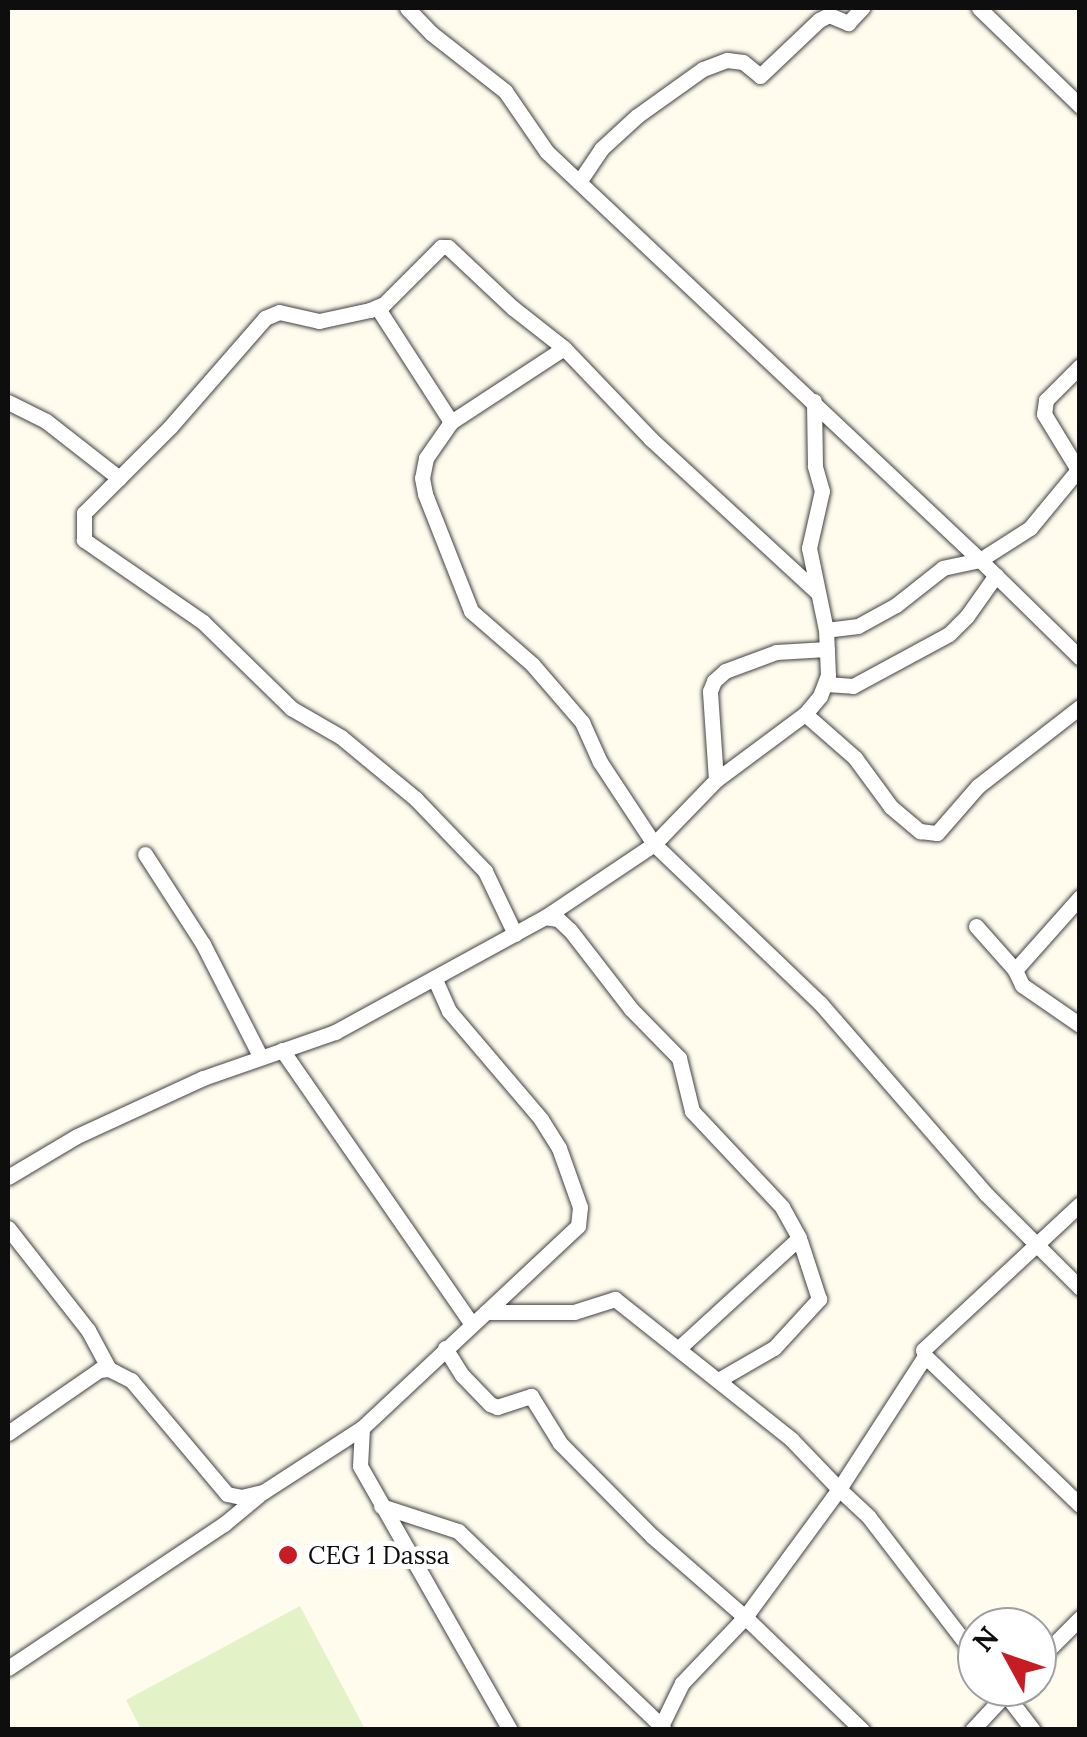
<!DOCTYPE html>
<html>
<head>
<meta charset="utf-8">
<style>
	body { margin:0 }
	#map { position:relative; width:1087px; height:1737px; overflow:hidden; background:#fffcee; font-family:Lora,serif }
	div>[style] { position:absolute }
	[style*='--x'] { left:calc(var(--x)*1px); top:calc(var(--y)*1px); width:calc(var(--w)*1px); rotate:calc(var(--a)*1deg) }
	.pitch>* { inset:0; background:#e3f3c7 }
	.roads { filter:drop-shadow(0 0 2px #414141) drop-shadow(0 0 2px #414141) }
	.minor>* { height:15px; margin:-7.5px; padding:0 7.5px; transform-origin:7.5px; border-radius:7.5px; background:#fff }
	.dots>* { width:28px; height:28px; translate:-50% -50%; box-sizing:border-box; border:5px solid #fff; border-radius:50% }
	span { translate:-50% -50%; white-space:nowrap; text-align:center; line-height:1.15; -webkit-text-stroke:10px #fff; paint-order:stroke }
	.poi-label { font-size:25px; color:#0e0e0e }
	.left { translate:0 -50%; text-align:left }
	.frame { position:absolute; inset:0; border:10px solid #0e0e0e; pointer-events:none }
	.north { position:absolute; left:957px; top:1607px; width:100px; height:100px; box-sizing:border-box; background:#fff; border:2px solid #9f9f9f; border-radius:50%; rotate:310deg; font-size:28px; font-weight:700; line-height:40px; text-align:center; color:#0e0e0e }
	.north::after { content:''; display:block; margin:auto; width:35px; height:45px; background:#c71c23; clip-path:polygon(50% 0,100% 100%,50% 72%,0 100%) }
</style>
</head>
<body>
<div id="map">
	<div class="pitch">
		<i style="clip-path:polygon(300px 1606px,365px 1729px,141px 1729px,126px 1700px)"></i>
	</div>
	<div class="roads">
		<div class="minor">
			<i style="--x:407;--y:8;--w:35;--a:46"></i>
			<i style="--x:431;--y:33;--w:94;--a:38.1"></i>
			<i style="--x:505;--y:91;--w:74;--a:55.5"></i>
			<i style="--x:547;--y:152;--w:595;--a:43.3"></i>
			<i style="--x:980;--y:560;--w:38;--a:168"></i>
			<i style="--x:943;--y:568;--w:60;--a:141.8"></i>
			<i style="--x:896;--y:605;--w:43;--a:151.1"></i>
			<i style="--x:858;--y:626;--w:32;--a:173"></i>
			<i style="--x:979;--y:8;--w:141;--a:44.1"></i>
			<i style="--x:579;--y:182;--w:40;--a:-56"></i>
			<i style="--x:601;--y:149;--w:49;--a:-42.5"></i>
			<i style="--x:637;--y:116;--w:81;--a:-35.5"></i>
			<i style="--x:703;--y:69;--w:26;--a:-21"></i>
			<i style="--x:727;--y:60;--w:16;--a:7"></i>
			<i style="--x:743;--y:62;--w:22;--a:39"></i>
			<i style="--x:760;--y:76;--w:81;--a:-43.5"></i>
			<i style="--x:819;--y:20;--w:11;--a:-27"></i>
			<i style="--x:829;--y:15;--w:21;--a:23"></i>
			<i style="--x:848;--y:23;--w:21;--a:-47"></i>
			<i style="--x:377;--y:307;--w:137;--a:57.2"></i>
			<i style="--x:564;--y:348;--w:135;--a:146.8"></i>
			<i style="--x:451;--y:422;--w:44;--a:124.8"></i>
			<i style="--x:426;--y:458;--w:20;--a:101"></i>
			<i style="--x:422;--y:478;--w:16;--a:79"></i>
			<i style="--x:425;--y:494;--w:126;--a:68.5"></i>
			<i style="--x:471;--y:611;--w:81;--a:41"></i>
			<i style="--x:532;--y:664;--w:77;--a:49.2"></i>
			<i style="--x:582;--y:722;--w:44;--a:65.8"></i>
			<i style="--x:600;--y:762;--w:98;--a:56.6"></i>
			<i style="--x:654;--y:844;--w:230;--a:43.8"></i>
			<i style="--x:820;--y:1003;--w:253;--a:49"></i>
			<i style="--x:986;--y:1194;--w:133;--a:45"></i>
			<i style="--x:1080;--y:366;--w:48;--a:135"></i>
			<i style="--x:1046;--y:400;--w:14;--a:98"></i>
			<i style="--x:1044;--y:414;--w:69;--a:58.6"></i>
			<i style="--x:8;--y:402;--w:42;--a:26.6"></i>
			<i style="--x:46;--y:421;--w:93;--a:38"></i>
			<i style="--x:1077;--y:471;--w:74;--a:129.5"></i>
			<i style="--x:1030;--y:528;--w:59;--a:147.4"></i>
			<i style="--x:980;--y:560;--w:140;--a:44.4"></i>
			<i style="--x:826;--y:684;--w:27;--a:4"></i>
			<i style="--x:853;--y:686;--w:109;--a:-28.4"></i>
			<i style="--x:949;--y:634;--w:25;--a:-45"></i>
			<i style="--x:967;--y:616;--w:50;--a:-54.7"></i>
			<i style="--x:805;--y:714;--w:67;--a:41.3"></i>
			<i style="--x:855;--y:758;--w:61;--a:53.7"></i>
			<i style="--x:891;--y:807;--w:38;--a:40"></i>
			<i style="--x:920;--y:831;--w:17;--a:7"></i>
			<i style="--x:937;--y:833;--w:62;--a:-48.9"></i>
			<i style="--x:978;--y:786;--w:129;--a:-37.8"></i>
			<i style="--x:716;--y:780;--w:89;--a:-93.9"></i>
			<i style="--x:710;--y:691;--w:11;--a:-68"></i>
			<i style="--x:714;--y:681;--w:15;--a:-42"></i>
			<i style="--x:725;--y:671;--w:54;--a:-20.4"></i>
			<i style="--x:776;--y:652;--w:51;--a:-3.4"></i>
			<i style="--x:145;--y:854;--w:107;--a:57.2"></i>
			<i style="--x:203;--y:944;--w:126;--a:63"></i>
			<i style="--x:1080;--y:897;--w:98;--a:131.7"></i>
			<i style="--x:1015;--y:970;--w:17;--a:65"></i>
			<i style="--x:1022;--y:985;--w:70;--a:34.6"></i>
			<i style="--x:545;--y:917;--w:13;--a:9"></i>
			<i style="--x:558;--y:919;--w:16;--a:43"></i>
			<i style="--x:570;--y:930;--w:100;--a:52.3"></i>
			<i style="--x:631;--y:1009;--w:69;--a:45.6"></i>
			<i style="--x:679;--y:1058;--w:55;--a:76.2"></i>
			<i style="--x:692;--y:1111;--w:132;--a:46.8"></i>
			<i style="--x:782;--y:1207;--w:35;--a:61"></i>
			<i style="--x:799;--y:1238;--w:163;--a:137.5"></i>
			<i style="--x:976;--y:926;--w:59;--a:48.4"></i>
			<i style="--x:515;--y:934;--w:70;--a:-115.5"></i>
			<i style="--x:485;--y:871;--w:100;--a:-133.8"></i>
			<i style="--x:416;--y:799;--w:97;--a:-140.4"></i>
			<i style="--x:341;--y:737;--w:58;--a:-149.9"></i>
			<i style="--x:291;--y:708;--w:123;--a:-135.7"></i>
			<i style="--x:203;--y:622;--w:145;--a:-145.4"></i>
			<i style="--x:84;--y:540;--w:27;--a:-90"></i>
			<i style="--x:84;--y:513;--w:122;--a:-45"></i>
			<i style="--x:170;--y:427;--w:145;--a:-48.9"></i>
			<i style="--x:265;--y:318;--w:15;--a:-23"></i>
			<i style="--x:279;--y:312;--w:41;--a:12.7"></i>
			<i style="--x:319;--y:321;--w:52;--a:-12.2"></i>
			<i style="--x:370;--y:310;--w:15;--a:-23"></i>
			<i style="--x:384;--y:304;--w:81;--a:-45"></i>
			<i style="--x:441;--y:247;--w:7;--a:0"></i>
			<i style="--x:448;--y:247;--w:89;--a:43.2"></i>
			<i style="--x:513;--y:308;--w:65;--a:38.1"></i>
			<i style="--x:564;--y:348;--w:126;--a:46.3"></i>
			<i style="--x:651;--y:439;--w:226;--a:42.7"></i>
			<i style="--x:282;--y:1050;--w:333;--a:55.3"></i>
			<i style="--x:8;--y:1177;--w:80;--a:-30.7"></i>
			<i style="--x:77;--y:1136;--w:139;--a:-24.7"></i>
			<i style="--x:203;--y:1078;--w:140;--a:-19.2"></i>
			<i style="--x:335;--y:1032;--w:239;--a:-28.7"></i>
			<i style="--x:545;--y:917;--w:131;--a:-33.8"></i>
			<i style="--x:654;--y:844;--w:89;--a:-45.9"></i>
			<i style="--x:716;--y:780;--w:111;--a:-36.6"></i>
			<i style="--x:805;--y:714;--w:23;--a:-50"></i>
			<i style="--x:820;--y:696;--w:22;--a:-69"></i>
			<i style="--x:828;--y:675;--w:45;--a:-92.5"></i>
			<i style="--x:826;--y:630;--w:84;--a:-101.7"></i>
			<i style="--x:809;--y:548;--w:58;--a:-77.2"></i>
			<i style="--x:822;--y:491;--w:26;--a:-106"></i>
			<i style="--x:815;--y:466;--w:65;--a:-90.9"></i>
			<i style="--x:1080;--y:1204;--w:214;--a:137.1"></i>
			<i style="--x:923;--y:1350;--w:6;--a:72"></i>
			<i style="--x:925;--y:1356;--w:215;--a:43.9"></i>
			<i style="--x:8;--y:1228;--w:130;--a:51.9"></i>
			<i style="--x:88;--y:1330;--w:44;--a:61.7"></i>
			<i style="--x:486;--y:1312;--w:88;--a:0"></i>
			<i style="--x:574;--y:1312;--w:43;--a:-17.6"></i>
			<i style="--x:615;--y:1299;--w:225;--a:38.5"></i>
			<i style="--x:791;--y:1439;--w:69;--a:46.2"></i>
			<i style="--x:839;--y:1489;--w:158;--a:-57.1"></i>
			<i style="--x:445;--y:1348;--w:32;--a:58"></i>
			<i style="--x:462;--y:1375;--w:40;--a:46"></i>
			<i style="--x:490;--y:1404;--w:8;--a:23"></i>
			<i style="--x:497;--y:1407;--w:36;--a:-18"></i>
			<i style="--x:531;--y:1396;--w:55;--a:58.3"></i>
			<i style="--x:560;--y:1443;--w:131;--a:45.3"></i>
			<i style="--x:652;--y:1536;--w:123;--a:41.1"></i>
			<i style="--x:745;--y:1617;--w:159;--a:-53.7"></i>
			<i style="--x:839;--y:1489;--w:40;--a:43"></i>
			<i style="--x:868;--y:1516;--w:179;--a:52.5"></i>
			<i style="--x:720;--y:1379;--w:62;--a:-29.9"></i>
			<i style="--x:774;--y:1348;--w:67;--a:-47.4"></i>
			<i style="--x:819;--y:1299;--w:61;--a:-108.1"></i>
			<i style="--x:362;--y:1428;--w:38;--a:93"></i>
			<i style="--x:360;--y:1466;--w:304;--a:60.4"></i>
			<i style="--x:8;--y:1433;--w:111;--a:-34.7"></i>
			<i style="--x:99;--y:1370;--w:10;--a:-6"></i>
			<i style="--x:109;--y:1369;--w:25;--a:27"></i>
			<i style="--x:131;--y:1380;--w:149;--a:49.9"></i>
			<i style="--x:227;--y:1494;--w:14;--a:12"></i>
			<i style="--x:241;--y:1497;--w:23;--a:-13"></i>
			<i style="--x:263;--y:1492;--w:118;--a:-32.9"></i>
			<i style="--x:362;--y:1428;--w:296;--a:-43.1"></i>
			<i style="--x:578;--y:1226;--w:19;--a:-84"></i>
			<i style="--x:580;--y:1207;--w:63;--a:-109.6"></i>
			<i style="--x:559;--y:1148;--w:34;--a:-122"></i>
			<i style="--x:541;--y:1119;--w:142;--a:-130.4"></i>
			<i style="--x:449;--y:1011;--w:36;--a:-114"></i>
			<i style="--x:381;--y:1506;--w:81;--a:18"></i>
			<i style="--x:458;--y:1531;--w:281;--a:43.8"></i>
			<i style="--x:1037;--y:1661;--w:61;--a:-45"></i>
			<i style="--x:8;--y:1668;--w:260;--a:-33.7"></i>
			<i style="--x:224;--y:1524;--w:45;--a:-39.6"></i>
			<i style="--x:1000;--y:1687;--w:54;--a:52.5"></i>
			<i style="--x:664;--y:1730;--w:5;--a:-127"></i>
			<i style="--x:661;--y:1726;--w:48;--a:-64"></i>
			<i style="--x:682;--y:1683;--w:91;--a:-46.3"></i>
			<i style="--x:745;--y:1617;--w:163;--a:44"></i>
			<i style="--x:972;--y:1730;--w:59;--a:-47.1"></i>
		</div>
	</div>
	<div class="dots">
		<i style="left:288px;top:1555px;background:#c71c23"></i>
	</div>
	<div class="poi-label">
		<span class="left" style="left:308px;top:1555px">CEG 1 Dassa</span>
	</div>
	<div class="frame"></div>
	<div class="north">N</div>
</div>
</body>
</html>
